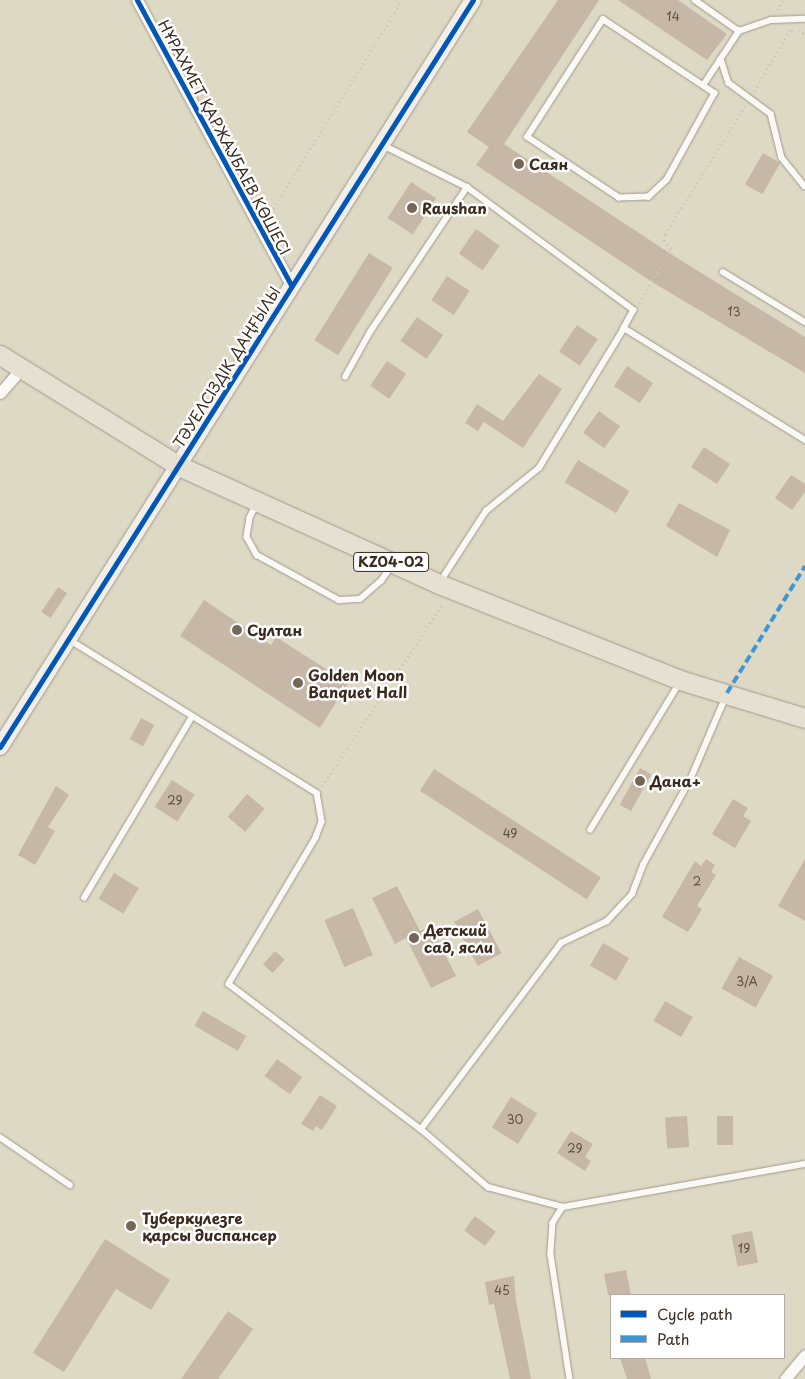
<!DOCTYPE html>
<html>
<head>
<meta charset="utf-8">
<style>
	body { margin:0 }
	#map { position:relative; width:805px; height:1379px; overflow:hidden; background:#ded9c4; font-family:"Playpen Sans",sans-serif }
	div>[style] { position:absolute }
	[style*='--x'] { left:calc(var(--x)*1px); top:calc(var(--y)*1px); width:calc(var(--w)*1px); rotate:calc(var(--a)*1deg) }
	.building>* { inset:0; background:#c7b7a6; transform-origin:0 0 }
	.path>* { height:2.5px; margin-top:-1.25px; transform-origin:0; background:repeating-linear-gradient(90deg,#c8c5c1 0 1px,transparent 0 5px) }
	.roads { filter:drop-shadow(0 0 1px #a09a8d) drop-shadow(0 0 1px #a09a8d) }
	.lane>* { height:5.5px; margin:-2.75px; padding:0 2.75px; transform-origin:2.75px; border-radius:2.75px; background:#faf9f6 }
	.street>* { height:11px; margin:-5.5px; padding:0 5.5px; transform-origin:5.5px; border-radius:5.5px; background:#faf9f6 }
	.secondary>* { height:16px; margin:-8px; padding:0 8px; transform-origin:8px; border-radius:8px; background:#f2efe8 }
	.primary>* { height:19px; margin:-9.5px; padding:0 9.5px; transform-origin:9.5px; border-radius:9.5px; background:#e6e0d2 }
	.quiet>* { height:4px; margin-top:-2px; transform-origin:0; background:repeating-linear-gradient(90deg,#3e96d5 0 8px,transparent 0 12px) }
	.cycleway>* { height:5px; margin:-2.5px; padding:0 2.5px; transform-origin:2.5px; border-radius:2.5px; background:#0057b8 }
	.dots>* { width:14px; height:14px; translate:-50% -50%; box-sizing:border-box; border:2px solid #fff; border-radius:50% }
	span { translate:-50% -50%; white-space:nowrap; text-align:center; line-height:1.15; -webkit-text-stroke:5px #fff; paint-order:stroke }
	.number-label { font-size:12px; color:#5e4d40 }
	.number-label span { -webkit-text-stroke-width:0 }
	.shield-label span { padding:1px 4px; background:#fff; border:1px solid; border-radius:4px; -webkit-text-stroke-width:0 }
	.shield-label { font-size:14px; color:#3b2a1e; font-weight:700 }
	.street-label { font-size:15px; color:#3b2a1e }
	.poi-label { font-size:15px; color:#3b2a1e; font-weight:700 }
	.left { translate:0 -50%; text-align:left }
	.legend { position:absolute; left:610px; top:1294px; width:175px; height:65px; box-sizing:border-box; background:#fff; border:1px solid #b1aaa5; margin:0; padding:6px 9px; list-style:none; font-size:15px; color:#3b2a1e }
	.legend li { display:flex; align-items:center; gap:10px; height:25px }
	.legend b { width:25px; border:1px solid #b1aaa5 }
</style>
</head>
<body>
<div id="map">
	<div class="building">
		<i style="clip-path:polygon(558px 0,599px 0,504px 144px,677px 258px,805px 337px,805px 373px,652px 282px,476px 165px,489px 147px,467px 132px)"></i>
		<i style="clip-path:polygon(618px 0,678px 0,727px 34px,707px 60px)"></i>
		<i style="left:763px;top:153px;width:20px;height:36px;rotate:30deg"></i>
		<i style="left:411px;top:182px;width:30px;height:43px;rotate:33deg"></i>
		<i style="left:476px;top:229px;width:29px;height:30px;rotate:35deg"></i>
		<i style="left:369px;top:253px;width:28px;height:103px;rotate:32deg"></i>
		<i style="left:447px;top:276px;width:27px;height:29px;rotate:33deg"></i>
		<i style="left:417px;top:317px;width:32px;height:29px;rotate:35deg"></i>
		<i style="left:577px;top:325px;width:25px;height:32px;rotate:34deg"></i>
		<i style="left:387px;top:361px;width:23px;height:30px;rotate:34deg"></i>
		<i style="left:627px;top:366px;width:31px;height:24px;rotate:33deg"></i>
		<i style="clip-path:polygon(539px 374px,562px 389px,523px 448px,484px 422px,478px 431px,465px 423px,477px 404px,503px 421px)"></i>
		<i style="left:599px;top:411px;width:26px;height:27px;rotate:36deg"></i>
		<i style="left:704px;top:447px;width:31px;height:24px;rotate:33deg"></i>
		<i style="left:578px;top:460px;width:60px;height:26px;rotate:31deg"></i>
		<i style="clip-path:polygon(791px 475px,805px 484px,805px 492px,792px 510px,775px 498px)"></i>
		<i style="clip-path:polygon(679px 503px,730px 530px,717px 557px,666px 526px)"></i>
		<i style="left:58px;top:587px;width:11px;height:30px;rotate:34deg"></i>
		<i style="clip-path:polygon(204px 600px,271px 645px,276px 637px,348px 683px,320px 728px,180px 636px)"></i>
		<i style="left:141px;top:718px;width:15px;height:24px;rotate:28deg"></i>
		<i style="left:640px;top:768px;width:13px;height:42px;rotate:29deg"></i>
		<i style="left:434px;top:769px;width:199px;height:26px;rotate:33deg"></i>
		<i style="left:172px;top:780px;width:27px;height:32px;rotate:33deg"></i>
		<i style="clip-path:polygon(56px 786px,69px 795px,48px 827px,55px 831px,35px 865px,18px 855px)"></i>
		<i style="left:247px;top:794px;width:23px;height:30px;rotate:40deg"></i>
		<i style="clip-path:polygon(733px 799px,748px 808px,743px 816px,751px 821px,735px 848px,712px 834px)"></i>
		<i style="clip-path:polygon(706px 859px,715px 865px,711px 872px,716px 875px,697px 906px,702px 909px,688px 932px,662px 917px,695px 861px,701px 866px)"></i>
		<i style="clip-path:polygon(805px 859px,805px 921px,778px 906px)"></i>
		<i style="left:114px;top:873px;width:29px;height:30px;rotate:31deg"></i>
		<i style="clip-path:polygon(397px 886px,420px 931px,431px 926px,456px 976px,431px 988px,406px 938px,395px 944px,372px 898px)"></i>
		<i style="left:353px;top:908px;width:51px;height:31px;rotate:67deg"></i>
		<i style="left:478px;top:909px;width:50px;height:27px;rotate:62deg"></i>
		<i style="left:603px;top:943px;width:30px;height:26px;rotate:30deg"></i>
		<i style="left:275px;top:951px;width:13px;height:18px;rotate:42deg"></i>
		<i style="left:739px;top:957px;width:39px;height:36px;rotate:29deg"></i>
		<i style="left:665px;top:1001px;width:32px;height:23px;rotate:30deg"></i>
		<i style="left:203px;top:1011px;width:50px;height:17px;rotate:30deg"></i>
		<i style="left:277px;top:1059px;width:31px;height:21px;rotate:36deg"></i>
		<i style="clip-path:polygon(320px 1095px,337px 1106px,322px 1130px,316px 1126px,313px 1131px,301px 1124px)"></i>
		<i style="left:511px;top:1097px;width:31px;height:36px;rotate:32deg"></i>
		<i style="left:687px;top:1116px;width:31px;height:22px;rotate:86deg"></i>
		<i style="left:717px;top:1116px;width:16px;height:29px"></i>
		<i style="clip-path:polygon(571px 1131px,593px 1144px,585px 1157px,591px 1161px,585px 1171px,557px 1153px)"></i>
		<i style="left:475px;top:1216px;width:26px;height:18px;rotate:37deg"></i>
		<i style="left:752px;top:1231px;width:32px;height:21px;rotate:79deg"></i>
		<i style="clip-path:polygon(105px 1239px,170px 1280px,151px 1310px,116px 1289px,64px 1372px,33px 1353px)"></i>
		<i style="clip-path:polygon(626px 1270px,631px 1295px,608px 1295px,604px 1274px)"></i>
		<i style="clip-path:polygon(514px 1276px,516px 1300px,531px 1379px,510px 1379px,494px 1304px,489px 1305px,485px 1282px)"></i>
		<i style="clip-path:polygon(228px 1311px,253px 1329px,218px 1379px,181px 1379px)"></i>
		<i style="clip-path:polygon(620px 1358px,645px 1358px,651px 1379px,627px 1379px)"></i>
	</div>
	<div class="path">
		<i style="--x:777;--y:10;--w:12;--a:-59"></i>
		<i style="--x:793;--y:30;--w:13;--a:18"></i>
		<i style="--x:754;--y:91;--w:72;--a:-59.2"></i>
		<i style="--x:268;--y:217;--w:255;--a:-58.3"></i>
		<i style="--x:639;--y:303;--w:63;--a:-59.3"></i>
		<i style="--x:671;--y:249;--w:11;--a:-131"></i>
		<i style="--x:664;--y:241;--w:7;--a:-82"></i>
		<i style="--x:665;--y:234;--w:151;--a:-58"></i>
		<i style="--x:322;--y:786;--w:219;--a:-56.5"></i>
	</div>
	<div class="roads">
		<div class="lane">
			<i style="--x:695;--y:0;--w:54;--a:35.2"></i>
			<i style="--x:739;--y:31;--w:34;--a:-19"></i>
			<i style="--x:771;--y:20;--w:34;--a:-2"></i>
			<i style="--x:603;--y:19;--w:134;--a:33.5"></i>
			<i style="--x:715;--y:93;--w:99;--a:118.9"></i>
			<i style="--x:667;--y:180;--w:25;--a:137"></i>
			<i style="--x:649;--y:197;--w:30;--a:178"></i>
			<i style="--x:619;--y:198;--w:110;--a:-146.5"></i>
			<i style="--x:527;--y:137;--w:140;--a:-57.2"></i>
			<i style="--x:721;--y:59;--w:25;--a:72"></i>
			<i style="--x:729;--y:83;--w:52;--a:36.4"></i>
			<i style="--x:771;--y:114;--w:45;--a:76"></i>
			<i style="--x:782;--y:158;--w:36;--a:51"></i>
			<i style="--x:704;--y:84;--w:64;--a:-56.6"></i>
			<i style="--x:383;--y:145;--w:94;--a:26.6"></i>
			<i style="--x:723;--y:272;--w:96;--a:31.4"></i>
			<i style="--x:345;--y:377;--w:51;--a:-60.9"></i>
			<i style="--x:370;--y:332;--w:174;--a:-56.2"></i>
			<i style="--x:467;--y:187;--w:207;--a:36.4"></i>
			<i style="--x:634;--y:310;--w:21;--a:119"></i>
			<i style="--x:257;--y:504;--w:16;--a:117"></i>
			<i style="--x:250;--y:518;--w:19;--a:99"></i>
			<i style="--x:247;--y:537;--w:21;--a:61"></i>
			<i style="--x:257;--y:555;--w:94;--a:28.8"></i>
			<i style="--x:339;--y:600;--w:21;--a:-3"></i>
			<i style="--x:360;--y:599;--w:28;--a:-41"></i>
			<i style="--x:381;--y:581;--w:19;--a:-55"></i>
			<i style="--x:440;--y:582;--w:85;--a:-57.1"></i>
			<i style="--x:486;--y:511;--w:68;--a:-39.1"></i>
			<i style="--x:539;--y:468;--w:164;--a:-58.7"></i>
			<i style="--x:624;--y:328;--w:213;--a:31.7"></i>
			<i style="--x:70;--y:640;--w:291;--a:31.8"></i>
			<i style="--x:317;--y:793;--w:29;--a:80"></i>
			<i style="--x:322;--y:822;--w:17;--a:111"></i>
			<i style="--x:316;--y:838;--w:170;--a:120.8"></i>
			<i style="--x:229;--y:984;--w:241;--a:37.1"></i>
			<i style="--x:421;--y:1129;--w:89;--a:40.9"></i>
			<i style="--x:488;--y:1187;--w:78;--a:14.9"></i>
			<i style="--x:563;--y:1207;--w:246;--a:-10.1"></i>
			<i style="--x:590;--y:830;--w:173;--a:-58.7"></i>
			<i style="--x:84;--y:898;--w:211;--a:-59.2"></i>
			<i style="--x:421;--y:1129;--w:233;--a:-53"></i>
			<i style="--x:561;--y:943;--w:51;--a:-25.6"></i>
			<i style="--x:607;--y:921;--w:37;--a:-47"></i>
			<i style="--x:632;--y:894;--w:31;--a:-69"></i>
			<i style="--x:643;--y:865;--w:97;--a:-61.1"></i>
			<i style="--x:690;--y:780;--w:91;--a:-66.8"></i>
			<i style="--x:0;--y:1137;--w:85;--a:34.4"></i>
			<i style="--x:563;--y:1207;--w:19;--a:122"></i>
			<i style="--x:553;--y:1223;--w:32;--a:94"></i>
			<i style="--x:551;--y:1255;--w:125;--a:81.3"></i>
		</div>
		<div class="street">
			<i style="--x:137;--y:0;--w:324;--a:61.6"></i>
			<i style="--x:0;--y:393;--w:33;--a:-49"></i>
			<i style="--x:785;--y:1379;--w:31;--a:-50"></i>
		</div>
		<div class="secondary">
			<i style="--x:0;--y:747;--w:884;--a:-57.66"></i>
		</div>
		<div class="primary">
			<i style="--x:0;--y:355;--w:211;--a:31.8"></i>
			<i style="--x:179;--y:466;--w:286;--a:24.4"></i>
			<i style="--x:439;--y:584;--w:259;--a:21.7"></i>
			<i style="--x:680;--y:680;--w:131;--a:16.9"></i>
		</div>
	</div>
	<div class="quiet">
		<i style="--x:727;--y:693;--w:149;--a:-58.4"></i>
	</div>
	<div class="cycleway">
		<i style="--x:137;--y:0;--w:324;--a:61.6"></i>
		<i style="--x:0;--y:747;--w:884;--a:-57.66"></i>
	</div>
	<div class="dots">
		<i style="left:519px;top:164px;background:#746758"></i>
		<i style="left:412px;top:208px;background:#746758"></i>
		<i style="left:237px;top:630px;background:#746758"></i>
		<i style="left:298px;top:683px;background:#746758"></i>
		<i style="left:640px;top:781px;background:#746758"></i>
		<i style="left:414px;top:938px;background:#746758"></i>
		<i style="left:131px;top:1226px;background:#746758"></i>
	</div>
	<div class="number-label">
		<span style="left:673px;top:17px">14</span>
		<span style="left:734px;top:312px">13</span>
		<span style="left:175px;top:801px">29</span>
		<span style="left:510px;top:834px">49</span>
		<span style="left:697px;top:882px">2</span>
		<span style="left:747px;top:982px">3/А</span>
		<span style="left:515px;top:1120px">30</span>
		<span style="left:575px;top:1149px">29</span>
		<span style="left:744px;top:1249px">19</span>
		<span style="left:502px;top:1291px">45</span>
	</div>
	<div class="shield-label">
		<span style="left:391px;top:562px">KZ04-02</span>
	</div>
	<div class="street-label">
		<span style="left:225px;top:137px;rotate:62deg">НҰРАХМЕТ ҚАРЖАУБАЕВ КӨШЕСІ</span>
		<span style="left:226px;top:367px;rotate:-58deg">ТӘУЕЛСІЗДІК ДАҢҒЫЛЫ</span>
	</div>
	<div class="poi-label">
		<span class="left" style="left:529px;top:164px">Саян</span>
		<span class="left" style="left:422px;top:208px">Raushan</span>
		<span class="left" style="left:247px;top:630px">Султан</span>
		<span class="left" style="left:308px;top:683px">Golden Moon<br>Banquet Hall</span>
		<span class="left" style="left:650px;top:781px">Дана+</span>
		<span class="left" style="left:424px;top:938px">Детский<br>сад, ясли</span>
		<span class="left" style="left:142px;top:1226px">Туберкулезге<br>қарсы диспансер</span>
	</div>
	<ul class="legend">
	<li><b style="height:6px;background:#0057b8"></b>Cycle path</li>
	<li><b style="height:6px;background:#3e96d5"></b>Path</li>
	</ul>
</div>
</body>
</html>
